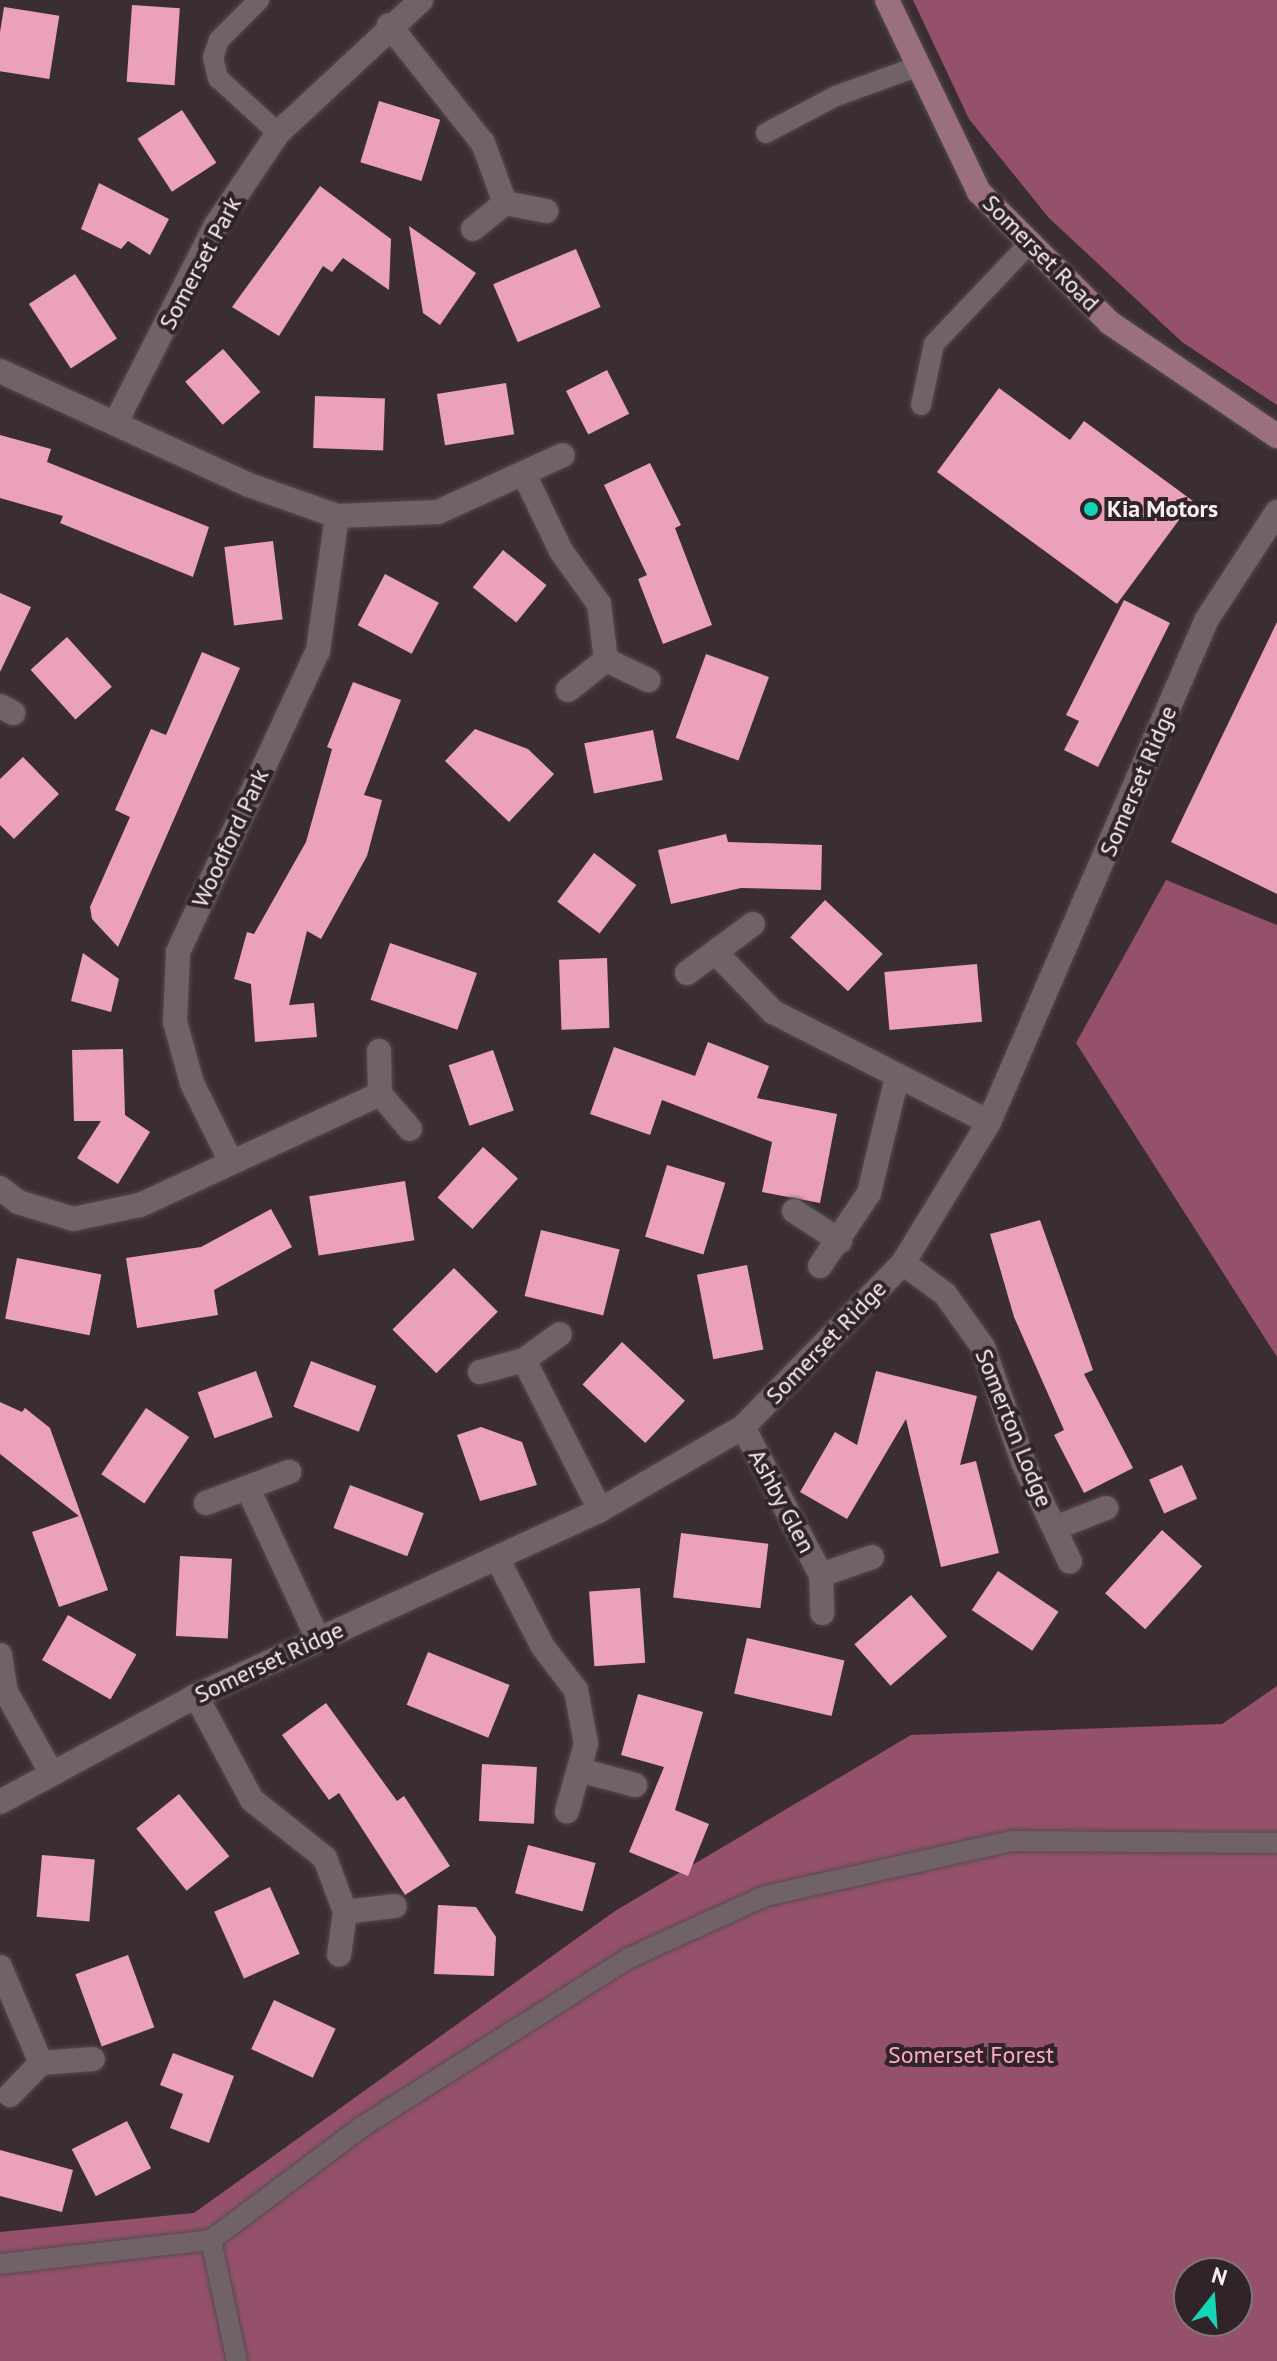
<!DOCTYPE html>
<html>
<head>
<meta charset="utf-8">
<style>
	body { margin:0 }
	#map { position:relative; width:1277px; height:2361px; overflow:hidden; background:#3b2e33; font-family:"PT Sans",sans-serif }
	div>[style] { position:absolute }
	[style*='--x'] { left:calc(var(--x)*1px); top:calc(var(--y)*1px); width:calc(var(--w)*1px); rotate:calc(var(--a)*1deg) }
	.forest>* { inset:0; background:#95516c }
	.building>* { inset:0; background:#eba0bc; transform-origin:0 0 }
	.roads { filter:drop-shadow(0 0 2px #554a4e) drop-shadow(0 0 2px #554a4e) }
	.lane>* { height:20px; margin:-10px; padding:0 10px; transform-origin:10px; border-radius:10px; background:#716267 }
	.street>* { height:24px; margin:-12px; padding:0 12px; transform-origin:12px; border-radius:12px; background:#716267 }
	.secondary>* { height:24px; margin:-12px; padding:0 12px; transform-origin:12px; border-radius:12px; background:#9a7080 }
	.dots>* { width:22px; height:22px; translate:-50% -50%; box-sizing:border-box; border:4px solid #312429; border-radius:50% }
	span { translate:-50% -50%; white-space:nowrap; text-align:center; line-height:1.15; -webkit-text-stroke:8px #312429; paint-order:stroke }
	.street-label { font-size:24px; color:#f8eff2 }
	.poi-label { font-size:24px; color:#f8eff2; font-weight:700 }
	.left { translate:0 -50%; text-align:left }
	.park-label { font-size:24px; color:#fbabc9 }
	.north { position:absolute; left:1173px; top:2257px; width:80px; height:80px; box-sizing:border-box; background:#312429; border:2px solid #817579; border-radius:50%; rotate:17deg; font-size:22px; font-weight:700; line-height:32px; text-align:center; color:#f8eff2 }
	.north::after { content:''; display:block; margin:auto; width:28px; height:36px; background:#13d5b4; clip-path:polygon(50% 0,100% 100%,50% 72%,0 100%) }
</style>
</head>
<body>
<div id="map">
	<div class="forest">
		<i style="clip-path:polygon(913px 0,1277px 0,1277px 405px,1182px 342px,1049px 218px,969px 119px)"></i>
		<i style="clip-path:polygon(1166px 880px,1277px 925px,1277px 1357px,1076px 1043px)"></i>
		<i style="clip-path:polygon(evenodd,1277px 1686px,1277px 2361px,0 2361px,0 2232px,194px 2213px,615px 1911px,911px 1735px,1222px 1724px,1277px 1686px,1189px 2273px,1237px 2273px,1237px 2321px,1189px 2321px,1189px 2273px)"></i>
	</div>
	<div class="building">
		<i style="left:132px;top:5px;width:48px;height:77px;rotate:4deg"></i>
		<i style="left:4px;top:7px;width:56px;height:64px;rotate:9deg"></i>
		<i style="left:379px;top:101px;width:64px;height:64px;rotate:17deg"></i>
		<i style="left:182px;top:110px;width:63px;height:53px;rotate:57deg"></i>
		<i style="clip-path:polygon(99px 183px,169px 219px,150px 255px,128px 241px,121px 249px,81px 229px)"></i>
		<i style="clip-path:polygon(320px 186px,391px 239px,389px 290px,343px 258px,332px 272px,323px 266px,279px 336px,232px 307px)"></i>
		<i style="clip-path:polygon(409px 226px,476px 273px,440px 325px,423px 313px)"></i>
		<i style="left:576px;top:249px;width:63px;height:90px;rotate:67deg"></i>
		<i style="left:75px;top:274px;width:77px;height:55px;rotate:57deg"></i>
		<i style="left:223px;top:349px;width:57px;height:50px;rotate:49deg"></i>
		<i style="left:607px;top:370px;width:49px;height:46px;rotate:63deg"></i>
		<i style="left:506px;top:383px;width:52px;height:70px;rotate:81deg"></i>
		<i style="clip-path:polygon(999px 388px,1070px 440px,1084px 421px,1193px 501px,1117px 604px,937px 472px)"></i>
		<i style="left:315px;top:396px;width:70px;height:52px;rotate:2deg"></i>
		<i style="clip-path:polygon(0 435px,51px 449px,47px 462px,209px 527px,193px 577px,60px 523px,63px 516px,0 498px)"></i>
		<i style="clip-path:polygon(650px 463px,681px 525px,675px 528px,712px 625px,663px 644px,638px 579px,647px 575px,604px 485px)"></i>
		<i style="left:273px;top:541px;width:79px;height:49px;rotate:83deg"></i>
		<i style="left:503px;top:550px;width:56px;height:48px;rotate:39deg"></i>
		<i style="left:385px;top:574px;width:61px;height:58px;rotate:28deg"></i>
		<i style="clip-path:polygon(0 593px,31px 607px,0 672px)"></i>
		<i style="clip-path:polygon(1124px 600px,1170px 623px,1098px 767px,1064px 750px,1079px 721px,1066px 715px)"></i>
		<i style="clip-path:polygon(1277px 622px,1277px 894px,1171px 842px)"></i>
		<i style="left:67px;top:637px;width:67px;height:49px;rotate:48deg"></i>
		<i style="clip-path:polygon(202px 652px,240px 668px,118px 947px,92px 919px,90px 907px,130px 817px,115px 810px,151px 729px,166px 735px)"></i>
		<i style="left:706px;top:654px;width:67px;height:89px;rotate:20deg"></i>
		<i style="clip-path:polygon(353px 682px,401px 700px,364px 795px,382px 800px,367px 856px,321px 939px,307px 931px,289px 1005px,314px 1003px,317px 1037px,255px 1042px,251px 984px,234px 979px,247px 932px,254px 934px,306px 842px,332px 749px,327px 747px)"></i>
		<i style="clip-path:polygon(475px 729px,528px 749px,554px 774px,509px 822px,445px 761px)"></i>
		<i style="left:653px;top:730px;width:51px;height:70px;rotate:79deg"></i>
		<i style="clip-path:polygon(23px 757px,59px 794px,14px 839px,0 825px,0 779px)"></i>
		<i style="clip-path:polygon(726px 834px,728px 842px,822px 845px,821px 890px,741px 888px,671px 904px,658px 850px)"></i>
		<i style="left:594px;top:853px;width:53px;height:61px;rotate:37deg"></i>
		<i style="left:825px;top:900px;width:79px;height:51px;rotate:43deg"></i>
		<i style="left:390px;top:943px;width:92px;height:60px;rotate:19deg"></i>
		<i style="clip-path:polygon(83px 953px,119px 979px,111px 1012px,71px 1001px)"></i>
		<i style="left:607px;top:958px;width:70px;height:48px;rotate:88deg"></i>
		<i style="left:977px;top:964px;width:58px;height:93px;rotate:85deg"></i>
		<i style="clip-path:polygon(708px 1042px,769px 1066px,757px 1098px,837px 1114px,820px 1203px,762px 1192px,772px 1142px,662px 1100px,650px 1135px,590px 1114px,614px 1047px,695px 1076px)"></i>
		<i style="clip-path:polygon(123px 1049px,125px 1115px,150px 1132px,118px 1184px,77px 1158px,101px 1121px,74px 1121px,72px 1050px)"></i>
		<i style="left:493px;top:1050px;width:64px;height:47px;rotate:71deg"></i>
		<i style="left:483px;top:1147px;width:47px;height:68px;rotate:42deg"></i>
		<i style="left:667px;top:1165px;width:61px;height:75px;rotate:17deg"></i>
		<i style="left:405px;top:1181px;width:60px;height:97px;rotate:81deg"></i>
		<i style="clip-path:polygon(271px 1209px,292px 1247px,214px 1290px,218px 1315px,137px 1328px,126px 1258px,201px 1247px)"></i>
		<i style="clip-path:polygon(1040px 1220px,1093px 1370px,1084px 1374px,1133px 1468px,1084px 1493px,1054px 1435px,1064px 1430px,1014px 1317px,990px 1234px)"></i>
		<i style="left:541px;top:1230px;width:81px;height:68px;rotate:14deg"></i>
		<i style="left:17px;top:1258px;width:86px;height:62px;rotate:11deg"></i>
		<i style="left:747px;top:1265px;width:86px;height:51px;rotate:79deg"></i>
		<i style="left:454px;top:1268px;width:62px;height:87px;rotate:45deg"></i>
		<i style="left:622px;top:1342px;width:86px;height:58px;rotate:43deg"></i>
		<i style="left:311px;top:1361px;width:70px;height:49px;rotate:21deg"></i>
		<i style="left:256px;top:1371px;width:49px;height:62px;rotate:70deg"></i>
		<i style="clip-path:polygon(876px 1371px,977px 1396px,960px 1465px,976px 1461px,999px 1553px,941px 1567px,906px 1419px,847px 1519px,800px 1492px,835px 1432px,857px 1445px)"></i>
		<i style="clip-path:polygon(0 1402px,22px 1412px,25px 1408px,50px 1428px,108px 1590px,59px 1607px,32px 1532px,79px 1516px,0 1454px)"></i>
		<i style="left:146px;top:1408px;width:52px;height:80px;rotate:34deg"></i>
		<i style="clip-path:polygon(481px 1427px,522px 1442px,537px 1485px,480px 1501px,457px 1435px)"></i>
		<i style="left:1182px;top:1465px;width:37px;height:36px;rotate:66deg"></i>
		<i style="left:350px;top:1485px;width:79px;height:46px;rotate:21deg"></i>
		<i style="left:1162px;top:1530px;width:54px;height:85px;rotate:42deg"></i>
		<i style="left:681px;top:1533px;width:88px;height:65px;rotate:7deg"></i>
		<i style="left:180px;top:1556px;width:52px;height:80px;rotate:3deg"></i>
		<i style="left:998px;top:1571px;width:73px;height:47px;rotate:34deg"></i>
		<i style="left:640px;top:1588px;width:75px;height:51px;rotate:86deg"></i>
		<i style="left:911px;top:1595px;width:55px;height:75px;rotate:49deg"></i>
		<i style="left:68px;top:1615px;width:79px;height:52px;rotate:30deg"></i>
		<i style="left:747px;top:1638px;width:100px;height:57px;rotate:13deg"></i>
		<i style="left:428px;top:1652px;width:88px;height:57px;rotate:22deg"></i>
		<i style="clip-path:polygon(638px 1694px,703px 1712px,675px 1810px,709px 1824px,688px 1876px,629px 1852px,664px 1767px,621px 1755px)"></i>
		<i style="clip-path:polygon(326px 1703px,397px 1801px,404px 1796px,450px 1866px,405px 1895px,339px 1793px,329px 1800px,282px 1735px)"></i>
		<i style="left:482px;top:1764px;width:55px;height:57px;rotate:3deg"></i>
		<i style="left:179px;top:1794px;width:80px;height:55px;rotate:51deg"></i>
		<i style="left:528px;top:1845px;width:70px;height:50px;rotate:15deg"></i>
		<i style="left:42px;top:1855px;width:53px;height:62px;rotate:5deg"></i>
		<i style="left:270px;top:1887px;width:73px;height:61px;rotate:66deg"></i>
		<i style="clip-path:polygon(438px 1905px,476px 1907px,496px 1937px,494px 1976px,434px 1974px)"></i>
		<i style="left:128px;top:1955px;width:77px;height:56px;rotate:70deg"></i>
		<i style="left:274px;top:2000px;width:68px;height:54px;rotate:25deg"></i>
		<i style="clip-path:polygon(173px 2053px,234px 2076px,209px 2143px,170px 2128px,183px 2094px,160px 2085px)"></i>
		<i style="left:127px;top:2121px;width:53px;height:62px;rotate:63deg"></i>
		<i style="clip-path:polygon(0 2150px,73px 2170px,62px 2212px,0 2196px)"></i>
	</div>
	<div class="roads">
		<div class="lane">
			<i style="--x:259;--y:0;--w:57;--a:135"></i>
			<i style="--x:219;--y:40;--w:18;--a:109"></i>
			<i style="--x:213;--y:57;--w:22;--a:77"></i>
			<i style="--x:218;--y:78;--w:81;--a:42.5"></i>
			<i style="--x:766;--y:133;--w:79;--a:-27.9"></i>
			<i style="--x:836;--y:96;--w:85;--a:-19.9"></i>
			<i style="--x:921;--y:405;--w:62;--a:-78"></i>
			<i style="--x:934;--y:344;--w:139;--a:-46.5"></i>
			<i style="--x:211;--y:2240;--w:124;--a:77.9"></i>
			<i style="--x:0;--y:2264;--w:212;--a:-6.5"></i>
			<i style="--x:211;--y:2240;--w:190;--a:-36.9"></i>
			<i style="--x:363;--y:2126;--w:315;--a:-32.3"></i>
			<i style="--x:629;--y:1958;--w:149;--a:-24.5"></i>
			<i style="--x:765;--y:1896;--w:253;--a:-12.6"></i>
			<i style="--x:1012;--y:1841;--w:265;--a:0.4"></i>
		</div>
		<div class="street">
			<i style="--x:389;--y:25;--w:151;--a:51.5"></i>
			<i style="--x:483;--y:143;--w:64;--a:69.9"></i>
			<i style="--x:473;--y:229;--w:41;--a:-39.1"></i>
			<i style="--x:505;--y:203;--w:42;--a:11"></i>
			<i style="--x:0;--y:371;--w:274;--a:24.6"></i>
			<i style="--x:249;--y:485;--w:93;--a:19.4"></i>
			<i style="--x:337;--y:516;--w:101;--a:-2.3"></i>
			<i style="--x:438;--y:512;--w:137;--a:-24.5"></i>
			<i style="--x:116;--y:422;--w:221;--a:-63.1"></i>
			<i style="--x:216;--y:225;--w:111;--a:-56"></i>
			<i style="--x:278;--y:133;--w:195;--a:-42.9"></i>
			<i style="--x:524;--y:474;--w:85;--a:64.3"></i>
			<i style="--x:561;--y:551;--w:65;--a:54.4"></i>
			<i style="--x:599;--y:604;--w:56;--a:82.9"></i>
			<i style="--x:568;--y:690;--w:48;--a:-38.3"></i>
			<i style="--x:606;--y:660;--w:47;--a:25.5"></i>
			<i style="--x:0;--y:706;--w:15;--a:28"></i>
			<i style="--x:718;--y:955;--w:79;--a:46"></i>
			<i style="--x:773;--y:1012;--w:242;--a:27"></i>
			<i style="--x:687;--y:973;--w:82;--a:-36.6"></i>
			<i style="--x:379;--y:1051;--w:43;--a:88.7"></i>
			<i style="--x:380;--y:1094;--w:46;--a:49.4"></i>
			<i style="--x:230;--y:1160;--w:86;--a:-116.3"></i>
			<i style="--x:192;--y:1083;--w:63;--a:-105.6"></i>
			<i style="--x:175;--y:1022;--w:70;--a:-87.5"></i>
			<i style="--x:178;--y:952;--w:332;--a:-65.1"></i>
			<i style="--x:318;--y:651;--w:136;--a:-82"></i>
			<i style="--x:0;--y:1188;--w:23;--a:38"></i>
			<i style="--x:18;--y:1202;--w:58;--a:17.2"></i>
			<i style="--x:73;--y:1219;--w:68;--a:-11.8"></i>
			<i style="--x:140;--y:1205;--w:264;--a:-24.8"></i>
			<i style="--x:794;--y:1211;--w:55;--a:33.1"></i>
			<i style="--x:903;--y:1263;--w:52;--a:36.4"></i>
			<i style="--x:945;--y:1294;--w:65;--a:54.4"></i>
			<i style="--x:983;--y:1347;--w:122;--a:70.8"></i>
			<i style="--x:1023;--y:1462;--w:110;--a:64.8"></i>
			<i style="--x:820;--y:1266;--w:88;--a:-56.1"></i>
			<i style="--x:869;--y:1193;--w:119;--a:-76.4"></i>
			<i style="--x:524;--y:1360;--w:168;--a:63.1"></i>
			<i style="--x:480;--y:1372;--w:46;--a:-15.3"></i>
			<i style="--x:524;--y:1360;--w:44;--a:-35.8"></i>
			<i style="--x:743;--y:1427;--w:167;--a:62.2"></i>
			<i style="--x:821;--y:1575;--w:38;--a:88"></i>
			<i style="--x:249;--y:1491;--w:161;--a:65"></i>
			<i style="--x:206;--y:1503;--w:89;--a:-20.5"></i>
			<i style="--x:1055;--y:1528;--w:55;--a:-21.4"></i>
			<i style="--x:497;--y:1558;--w:100;--a:62.7"></i>
			<i style="--x:543;--y:1647;--w:54;--a:52.5"></i>
			<i style="--x:576;--y:1690;--w:55;--a:79.5"></i>
			<i style="--x:586;--y:1744;--w:70;--a:105.8"></i>
			<i style="--x:821;--y:1575;--w:54;--a:-19.4"></i>
			<i style="--x:0;--y:1655;--w:37;--a:81"></i>
			<i style="--x:6;--y:1692;--w:94;--a:60.7"></i>
			<i style="--x:196;--y:1696;--w:118;--a:61.7"></i>
			<i style="--x:252;--y:1800;--w:93;--a:38.5"></i>
			<i style="--x:325;--y:1858;--w:58;--a:69.7"></i>
			<i style="--x:345;--y:1912;--w:43;--a:97.9"></i>
			<i style="--x:583;--y:1771;--w:54;--a:15.1"></i>
			<i style="--x:0;--y:1802;--w:223;--a:-28.4"></i>
			<i style="--x:196;--y:1696;--w:445;--a:-24.7"></i>
			<i style="--x:600;--y:1510;--w:165;--a:-30.1"></i>
			<i style="--x:743;--y:1427;--w:229;--a:-45.7"></i>
			<i style="--x:903;--y:1263;--w:165;--a:-58.6"></i>
			<i style="--x:989;--y:1122;--w:548;--a:-66.57"></i>
			<i style="--x:1207;--y:619;--w:128;--a:-56.8"></i>
			<i style="--x:345;--y:1912;--w:50;--a:-6.8"></i>
			<i style="--x:0;--y:1967;--w:104;--a:66.9"></i>
			<i style="--x:10;--y:2095;--w:45;--a:-45.9"></i>
			<i style="--x:41;--y:2063;--w:52;--a:-4.4"></i>
		</div>
		<div class="secondary">
			<i style="--x:887;--y:0;--w:213;--a:64.4"></i>
			<i style="--x:979;--y:192;--w:185;--a:45"></i>
			<i style="--x:1110;--y:323;--w:202;--a:34.1"></i>
		</div>
	</div>
	<div class="dots">
		<i style="left:1091px;top:509px;background:#13d5b4"></i>
	</div>
	<div class="street-label">
		<span style="left:1041px;top:253px;rotate:45deg">Somerset Road</span>
		<span style="left:200px;top:263px;rotate:-62deg">Somerset Park</span>
		<span style="left:1138px;top:781px;rotate:-67deg">Somerset Ridge</span>
		<span style="left:230px;top:838px;rotate:-65deg">Woodford Park</span>
		<span style="left:826px;top:1342px;rotate:-46deg">Somerset Ridge</span>
		<span style="left:1014px;top:1428px;rotate:68deg">Somerton Lodge</span>
		<span style="left:782px;top:1501px;rotate:62deg">Ashby Glen</span>
		<span style="left:269px;top:1662px;rotate:-25deg">Somerset Ridge</span>
	</div>
	<div class="poi-label">
		<span class="left" style="left:1107px;top:509px">Kia Motors</span>
	</div>
	<div class="park-label">
		<span style="left:971px;top:2055px">Somerset Forest</span>
	</div>
	<div class="north">N</div>
</div>
</body>
</html>
